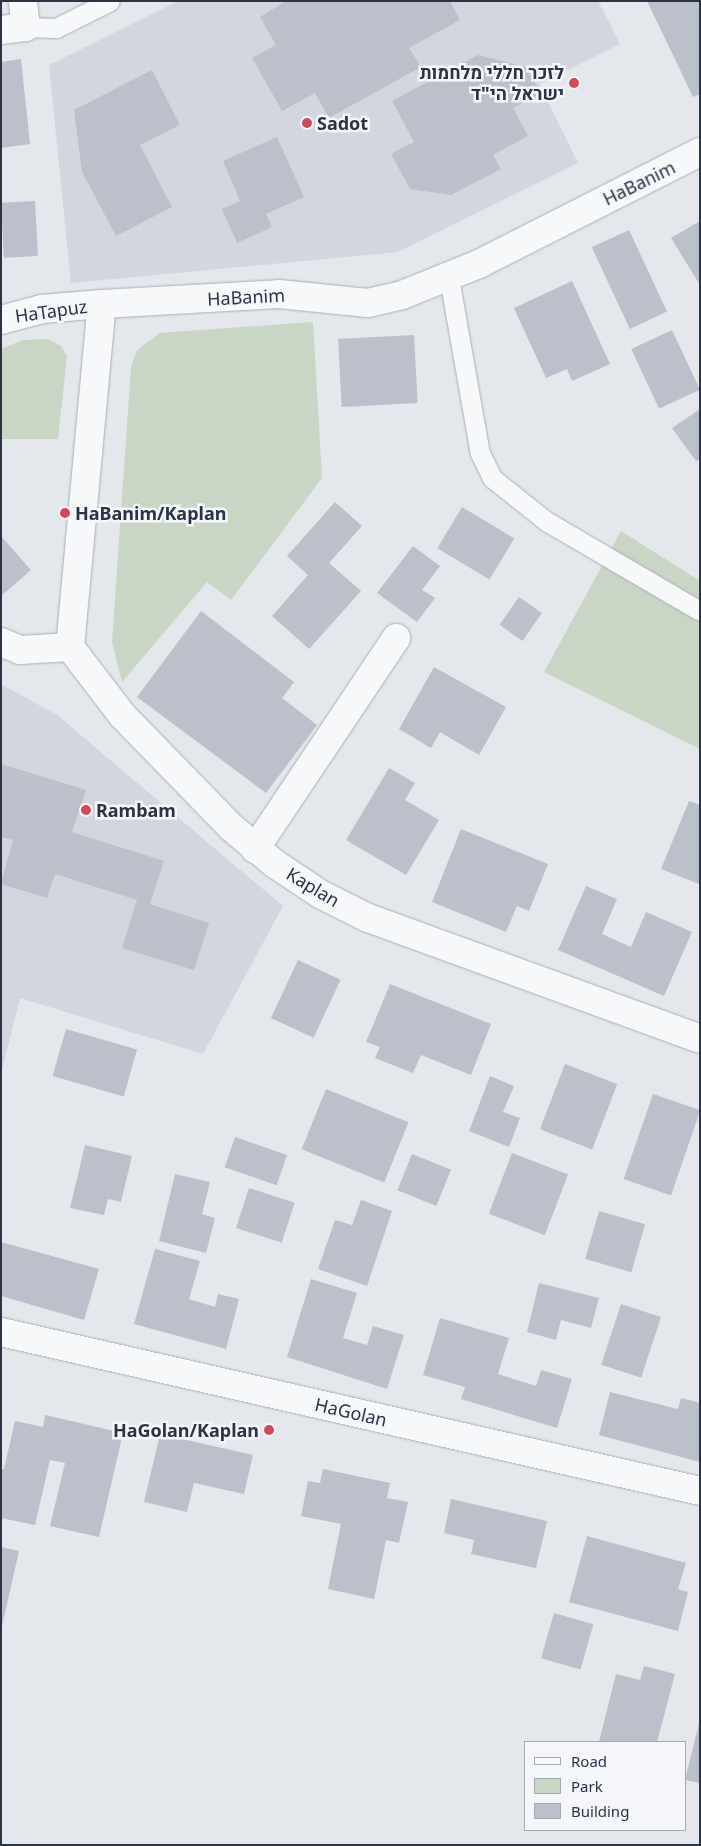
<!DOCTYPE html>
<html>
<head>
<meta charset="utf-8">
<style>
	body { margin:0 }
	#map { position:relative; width:701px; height:1846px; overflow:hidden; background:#e4e7ec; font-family:"Noto Sans",Heebo,sans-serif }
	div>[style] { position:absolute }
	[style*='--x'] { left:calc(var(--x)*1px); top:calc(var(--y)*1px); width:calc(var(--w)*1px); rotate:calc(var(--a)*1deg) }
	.built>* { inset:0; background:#d2d6de }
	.green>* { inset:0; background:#c9d6c5 }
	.building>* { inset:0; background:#bbc0ca; transform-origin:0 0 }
	.roads { filter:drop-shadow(0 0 1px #a9aeb7) drop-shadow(0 0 1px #a9aeb7) }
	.service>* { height:19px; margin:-9.5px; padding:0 9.5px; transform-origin:9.5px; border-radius:9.5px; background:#f7f8fa }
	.minor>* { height:28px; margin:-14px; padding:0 14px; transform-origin:14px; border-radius:14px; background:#f7f8fa }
	.tertiary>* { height:28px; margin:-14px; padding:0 14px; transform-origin:14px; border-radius:14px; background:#f7f8fa }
	.dots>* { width:14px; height:14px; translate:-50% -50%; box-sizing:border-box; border:2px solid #f4f6f9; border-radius:50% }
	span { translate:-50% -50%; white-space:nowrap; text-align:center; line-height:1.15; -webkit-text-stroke:5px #f4f6f9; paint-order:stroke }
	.poi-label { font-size:18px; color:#2b3445; font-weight:700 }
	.right { translate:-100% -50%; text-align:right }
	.left { translate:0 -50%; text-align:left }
	.street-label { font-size:18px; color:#2b3445 }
	.frame { position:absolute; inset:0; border:2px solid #2b3445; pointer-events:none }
	.legend { position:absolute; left:524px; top:1741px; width:162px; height:90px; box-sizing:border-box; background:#f4f6f9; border:1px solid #a4a8b1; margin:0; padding:6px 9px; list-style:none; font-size:15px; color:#2b3445 }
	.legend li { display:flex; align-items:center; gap:10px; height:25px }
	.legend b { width:25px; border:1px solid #a4a8b1 }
</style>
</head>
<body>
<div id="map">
	<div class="built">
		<i style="clip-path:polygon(178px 1px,598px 1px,620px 44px,539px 84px,578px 163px,398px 252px,71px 283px,49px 65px)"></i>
		<i style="clip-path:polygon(1px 684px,57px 715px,283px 906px,203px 1054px,20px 998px,1px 1074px)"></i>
	</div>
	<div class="green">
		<i style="clip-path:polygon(313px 322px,322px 478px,231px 600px,207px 582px,122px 682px,112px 642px,131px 367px,137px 350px,160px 333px)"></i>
		<i style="clip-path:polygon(48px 339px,61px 346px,67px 356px,58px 439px,1px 439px,1px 349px,23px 340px)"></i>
		<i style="clip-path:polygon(621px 531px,700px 581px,700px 749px,544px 672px)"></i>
	</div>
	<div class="building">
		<i style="clip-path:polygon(286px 1px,450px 1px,460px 20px,409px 48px,421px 67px,329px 118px,315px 93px,282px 111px,252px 58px,276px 45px,260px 17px)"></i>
		<i style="clip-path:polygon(647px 1px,700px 1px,700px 94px,693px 97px)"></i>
		<i style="clip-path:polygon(478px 55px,526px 67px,541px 93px,513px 108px,528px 136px,493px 155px,501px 169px,451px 195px,410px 189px,391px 154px,414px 142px,392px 101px)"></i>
		<i style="clip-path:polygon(21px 59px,30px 144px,1px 148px,1px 62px)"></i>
		<i style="clip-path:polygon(152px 70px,180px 125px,140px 145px,172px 207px,116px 236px,82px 172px,74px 110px)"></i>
		<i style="clip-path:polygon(277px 137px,304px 197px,266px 214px,272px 227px,237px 243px,222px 209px,240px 201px,223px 161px)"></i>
		<i style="left:35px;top:201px;width:55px;height:34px;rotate:87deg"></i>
		<i style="clip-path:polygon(700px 221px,700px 285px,671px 238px)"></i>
		<i style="left:629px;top:230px;width:90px;height:41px;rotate:65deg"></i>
		<i style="clip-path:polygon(572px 281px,610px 364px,572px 381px,567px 369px,546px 378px,514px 308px)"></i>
		<i style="left:672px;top:330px;width:66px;height:45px;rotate:65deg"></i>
		<i style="left:414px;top:335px;width:68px;height:76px;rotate:87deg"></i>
		<i style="clip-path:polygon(700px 409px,700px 459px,696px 461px,672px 428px)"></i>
		<i style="clip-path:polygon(335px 502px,362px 526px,329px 563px,361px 591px,309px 649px,272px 616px,308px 575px,287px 556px)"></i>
		<i style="left:462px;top:507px;width:61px;height:48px;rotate:31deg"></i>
		<i style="clip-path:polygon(1px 536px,31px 570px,1px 596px)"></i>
		<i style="clip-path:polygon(413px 546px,440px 566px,422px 590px,435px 598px,417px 622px,377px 593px)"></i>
		<i style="left:519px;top:597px;width:28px;height:34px;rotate:35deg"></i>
		<i style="clip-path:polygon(201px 611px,294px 682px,282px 698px,317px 725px,266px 793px,137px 697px)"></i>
		<i style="clip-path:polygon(434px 667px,506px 707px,479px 755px,440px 732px,431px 748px,399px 729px)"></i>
		<i style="clip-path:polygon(1px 764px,86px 790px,72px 832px,164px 861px,150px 904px,209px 923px,194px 970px,122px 948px,137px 900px,55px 874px,47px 898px,1px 884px,13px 840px,1px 837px)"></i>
		<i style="clip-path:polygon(389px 768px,415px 783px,405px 800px,439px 820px,406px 875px,346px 840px)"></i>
		<i style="clip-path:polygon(689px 801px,700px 805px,699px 884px,661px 869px)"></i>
		<i style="clip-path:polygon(461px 829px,548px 864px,529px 911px,517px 906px,506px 932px,432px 902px)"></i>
		<i style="clip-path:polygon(586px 886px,617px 899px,602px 934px,631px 947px,646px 912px,692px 932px,664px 996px,558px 950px)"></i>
		<i style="left:298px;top:960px;width:47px;height:64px;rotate:25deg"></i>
		<i style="clip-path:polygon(390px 984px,491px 1024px,471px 1075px,421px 1055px,413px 1073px,375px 1058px,380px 1047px,366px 1042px)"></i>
		<i style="left:66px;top:1029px;width:74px;height:49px;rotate:16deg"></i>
		<i style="left:565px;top:1064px;width:56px;height:70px;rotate:21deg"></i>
		<i style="clip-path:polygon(490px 1076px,514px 1086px,503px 1112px,520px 1118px,509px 1147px,469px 1131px)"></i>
		<i style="left:326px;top:1089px;width:89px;height:65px;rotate:22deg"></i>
		<i style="left:653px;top:1094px;width:50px;height:90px;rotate:19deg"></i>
		<i style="left:235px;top:1137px;width:55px;height:32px;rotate:19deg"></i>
		<i style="clip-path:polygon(85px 1145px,132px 1156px,121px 1202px,108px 1199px,104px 1215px,70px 1208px)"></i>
		<i style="left:512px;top:1153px;width:60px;height:65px;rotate:21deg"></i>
		<i style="left:412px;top:1154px;width:42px;height:39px;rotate:22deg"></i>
		<i style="clip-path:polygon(175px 1174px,210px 1182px,202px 1214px,215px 1218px,206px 1253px,159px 1241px)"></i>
		<i style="left:249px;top:1188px;width:48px;height:42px;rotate:18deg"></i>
		<i style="clip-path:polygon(361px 1200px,392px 1211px,367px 1286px,318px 1269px,335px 1220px,352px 1225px)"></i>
		<i style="left:599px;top:1211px;width:48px;height:50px;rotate:16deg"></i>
		<i style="clip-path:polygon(1px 1242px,99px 1269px,84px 1320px,1px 1296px)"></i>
		<i style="clip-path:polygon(155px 1249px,200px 1261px,189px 1299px,215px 1307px,218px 1294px,239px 1299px,226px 1349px,134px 1324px)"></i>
		<i style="clip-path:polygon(311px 1279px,357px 1293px,343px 1338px,367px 1345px,373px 1326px,404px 1335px,387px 1389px,287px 1357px)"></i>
		<i style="clip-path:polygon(539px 1283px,599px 1298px,591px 1328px,561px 1320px,556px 1340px,527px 1332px)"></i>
		<i style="left:621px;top:1304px;width:42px;height:64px;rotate:18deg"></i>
		<i style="clip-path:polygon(440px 1318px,509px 1338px,498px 1374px,536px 1386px,541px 1370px,572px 1379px,557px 1428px,461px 1399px,465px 1387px,423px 1375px)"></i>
		<i style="clip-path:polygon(610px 1392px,678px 1409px,681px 1398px,700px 1403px,700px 1462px,599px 1435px)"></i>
		<i style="clip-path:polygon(45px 1415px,123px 1433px,99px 1537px,50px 1526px,65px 1463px,50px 1460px,35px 1525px,1px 1518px,1px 1469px,4px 1469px,15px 1421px,43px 1427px)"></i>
		<i style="clip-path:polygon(160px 1434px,253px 1455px,244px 1494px,194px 1483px,187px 1512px,144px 1502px)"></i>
		<i style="clip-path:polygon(323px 1469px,390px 1483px,387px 1498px,408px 1502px,399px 1543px,386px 1540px,374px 1599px,328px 1589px,341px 1524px,301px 1516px,308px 1481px,320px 1483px)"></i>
		<i style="clip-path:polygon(451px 1499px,547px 1521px,536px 1568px,471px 1554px,474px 1540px,444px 1533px)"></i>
		<i style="clip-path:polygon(587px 1536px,686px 1563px,678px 1589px,688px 1592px,678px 1631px,569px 1602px)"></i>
		<i style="clip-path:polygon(1px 1547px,19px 1551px,2px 1626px,1px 1626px)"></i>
		<i style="left:554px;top:1613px;width:41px;height:47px;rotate:16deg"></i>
		<i style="clip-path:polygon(644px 1666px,675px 1674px,657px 1742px,599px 1742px,616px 1674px,640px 1680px)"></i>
		<i style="clip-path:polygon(700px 1719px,700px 1783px,685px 1780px)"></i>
	</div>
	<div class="roads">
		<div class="service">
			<i style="--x:26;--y:27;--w:30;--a:2"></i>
			<i style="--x:56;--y:28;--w:60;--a:-26.6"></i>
			<i style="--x:449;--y:278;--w:178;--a:80"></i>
			<i style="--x:480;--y:453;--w:28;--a:64"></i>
			<i style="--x:492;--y:478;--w:69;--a:38.5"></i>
			<i style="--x:546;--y:521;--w:178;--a:30.3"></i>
		</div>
		<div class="minor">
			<i style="--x:1;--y:30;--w:25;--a:-7"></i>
			<i style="--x:26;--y:27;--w:26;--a:-97"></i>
			<i style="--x:1;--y:320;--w:42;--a:-15"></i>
			<i style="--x:42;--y:309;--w:60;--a:-4.8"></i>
			<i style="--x:102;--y:304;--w:177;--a:-3.2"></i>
			<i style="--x:279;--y:294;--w:89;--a:5.8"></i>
			<i style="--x:368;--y:303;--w:35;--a:-13"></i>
			<i style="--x:402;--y:295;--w:83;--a:-21.9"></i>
			<i style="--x:479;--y:264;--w:248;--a:-26.9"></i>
			<i style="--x:1;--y:642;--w:21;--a:23"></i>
			<i style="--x:20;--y:650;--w:50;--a:-3.4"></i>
			<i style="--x:70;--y:647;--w:86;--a:52.6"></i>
			<i style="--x:122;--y:715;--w:156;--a:45.8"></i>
			<i style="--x:231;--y:827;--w:57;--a:40.1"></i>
			<i style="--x:275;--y:864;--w:54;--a:33.7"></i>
			<i style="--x:320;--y:894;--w:54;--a:26.6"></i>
			<i style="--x:368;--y:918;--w:353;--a:20"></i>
			<i style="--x:70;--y:647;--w:344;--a:-84.7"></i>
			<i style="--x:255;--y:849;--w:254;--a:-56.2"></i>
		</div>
		<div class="tertiary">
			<i style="--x:1;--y:1332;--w:717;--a:12.81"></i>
		</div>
	</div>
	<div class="dots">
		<i style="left:574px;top:83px;background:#d1495b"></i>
		<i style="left:307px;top:123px;background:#d1495b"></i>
		<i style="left:65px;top:513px;background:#d1495b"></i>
		<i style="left:86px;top:810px;background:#d1495b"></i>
		<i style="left:269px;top:1430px;background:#d1495b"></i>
	</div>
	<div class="poi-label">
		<span class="right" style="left:564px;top:83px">לזכר חללי מלחמות<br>ישראל הי"ד</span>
		<span class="left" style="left:317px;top:123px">Sadot</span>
		<span class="left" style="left:75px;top:513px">HaBanim/Kaplan</span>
		<span class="left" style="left:96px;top:810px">Rambam</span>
		<span class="right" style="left:259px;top:1430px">HaGolan/Kaplan</span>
	</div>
	<div class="street-label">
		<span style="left:639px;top:183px;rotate:-26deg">HaBanim</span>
		<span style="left:246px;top:297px;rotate:-3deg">HaBanim</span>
		<span style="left:51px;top:311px;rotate:-8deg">HaTapuz</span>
		<span style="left:313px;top:887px;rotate:31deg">Kaplan</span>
		<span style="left:351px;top:1412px;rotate:13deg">HaGolan</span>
	</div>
	<div class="frame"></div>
	<ul class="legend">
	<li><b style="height:6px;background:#f7f8fa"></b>Road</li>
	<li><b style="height:14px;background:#c9d6c5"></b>Park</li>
	<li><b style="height:14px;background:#bbc0ca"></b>Building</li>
	</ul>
</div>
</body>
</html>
